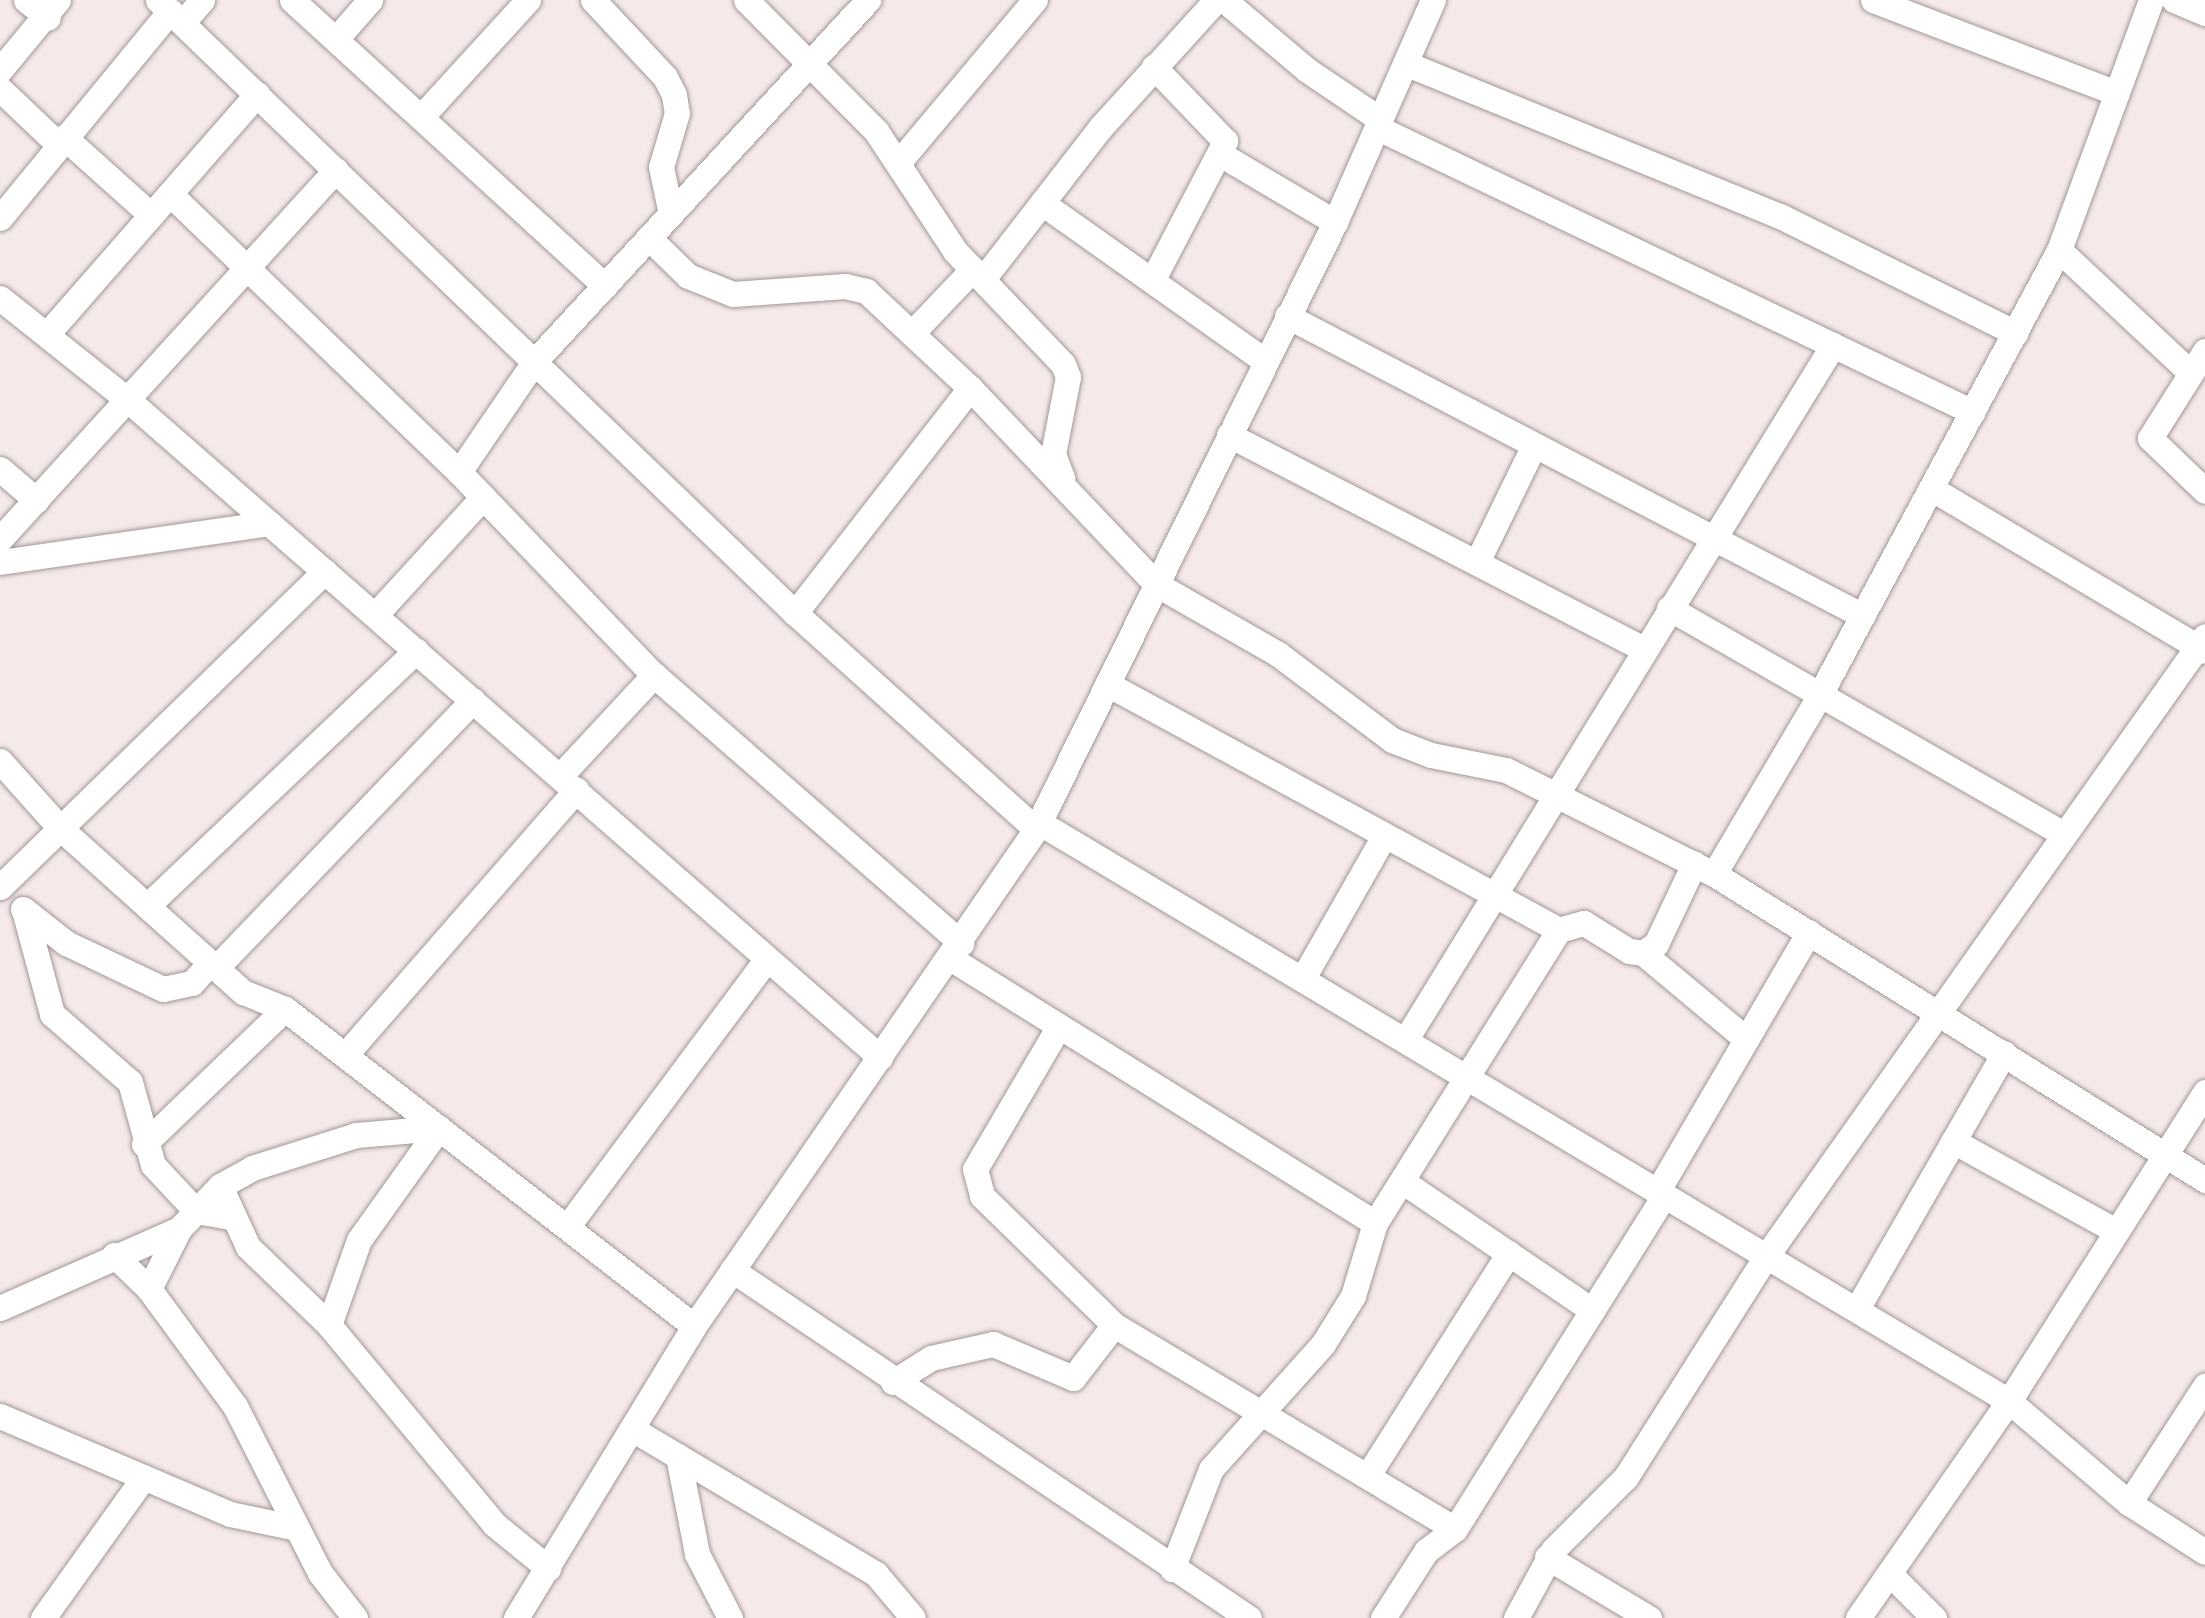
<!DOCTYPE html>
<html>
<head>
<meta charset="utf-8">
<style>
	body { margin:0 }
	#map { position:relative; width:2205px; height:1618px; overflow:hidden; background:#f5eae9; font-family:Merriweather,serif }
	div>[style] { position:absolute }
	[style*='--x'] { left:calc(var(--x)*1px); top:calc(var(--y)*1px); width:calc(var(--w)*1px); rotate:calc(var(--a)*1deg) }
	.roads { filter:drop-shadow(0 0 2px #a19796) drop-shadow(0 0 2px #a19796) }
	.minor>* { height:25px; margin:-12.5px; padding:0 12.5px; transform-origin:12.5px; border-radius:12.5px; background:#fff }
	span { translate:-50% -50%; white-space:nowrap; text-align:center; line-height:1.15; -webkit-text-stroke:8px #fef9f9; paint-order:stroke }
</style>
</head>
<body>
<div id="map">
	<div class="roads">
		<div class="minor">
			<i style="--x:26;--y:0;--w:28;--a:39"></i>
			<i style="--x:158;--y:0;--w:884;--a:43.9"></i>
			<i style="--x:795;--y:613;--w:324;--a:41.9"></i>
			<i style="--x:292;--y:0;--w:424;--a:42.4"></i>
			<i style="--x:593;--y:0;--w:105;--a:46.9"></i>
			<i style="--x:665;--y:77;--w:20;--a:63"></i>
			<i style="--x:674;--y:95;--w:18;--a:81"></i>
			<i style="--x:677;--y:113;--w:56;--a:106.5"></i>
			<i style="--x:661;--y:167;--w:48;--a:78"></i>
			<i style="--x:746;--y:0;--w:185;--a:45.2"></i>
			<i style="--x:876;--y:131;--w:144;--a:56.6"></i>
			<i style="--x:955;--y:251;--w:156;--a:46.3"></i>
			<i style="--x:1063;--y:364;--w:14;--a:69"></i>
			<i style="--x:1068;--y:377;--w:78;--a:101"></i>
			<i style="--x:1053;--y:454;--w:26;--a:69"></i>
			<i style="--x:1224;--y:0;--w:109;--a:40.1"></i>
			<i style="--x:1307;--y:70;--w:89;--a:34"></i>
			<i style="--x:1873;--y:0;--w:261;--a:20.9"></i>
			<i style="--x:2174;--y:0;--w:34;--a:23"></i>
			<i style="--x:183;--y:22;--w:29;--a:-49"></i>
			<i style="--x:336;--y:39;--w:52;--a:-48.9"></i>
			<i style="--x:1407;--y:64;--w:403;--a:22.2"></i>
			<i style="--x:1780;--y:216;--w:263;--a:26.4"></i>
			<i style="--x:0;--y:70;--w:91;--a:-50.4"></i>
			<i style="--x:0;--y:89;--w:81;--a:43.5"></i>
			<i style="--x:421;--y:117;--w:159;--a:-47.6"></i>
			<i style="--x:1378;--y:128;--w:659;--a:25.52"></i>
			<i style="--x:64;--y:137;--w:117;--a:41.9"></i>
			<i style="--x:1220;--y:154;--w:134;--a:30.6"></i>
			<i style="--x:898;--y:163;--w:213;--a:-50"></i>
			<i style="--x:170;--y:194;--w:401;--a:43.9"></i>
			<i style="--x:459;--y:472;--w:281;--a:46.2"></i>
			<i style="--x:654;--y:675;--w:408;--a:41.1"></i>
			<i style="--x:1042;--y:203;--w:273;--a:35.3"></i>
			<i style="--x:0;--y:218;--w:268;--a:-50.6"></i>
			<i style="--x:649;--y:238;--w:54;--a:44.3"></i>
			<i style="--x:688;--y:276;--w:48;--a:21.8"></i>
			<i style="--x:733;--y:294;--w:112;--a:-4.1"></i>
			<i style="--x:845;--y:286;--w:22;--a:13"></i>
			<i style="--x:866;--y:291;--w:142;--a:43"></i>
			<i style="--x:970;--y:388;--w:270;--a:46.5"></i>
			<i style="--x:1156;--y:584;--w:141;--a:29.8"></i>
			<i style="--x:1278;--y:654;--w:143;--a:37"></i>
			<i style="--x:1392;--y:740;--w:42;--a:21"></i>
			<i style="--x:1431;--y:755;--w:76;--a:11.3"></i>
			<i style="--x:1506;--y:770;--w:233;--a:26.6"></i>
			<i style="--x:1714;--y:874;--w:579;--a:31.93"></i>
			<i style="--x:2059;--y:250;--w:179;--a:43"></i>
			<i style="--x:983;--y:279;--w:191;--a:-52.2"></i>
			<i style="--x:1100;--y:128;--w:173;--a:-47.8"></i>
			<i style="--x:1153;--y:279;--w:156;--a:-62.4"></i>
			<i style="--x:1225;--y:141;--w:103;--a:-133.8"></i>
			<i style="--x:0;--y:298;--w:164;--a:38.6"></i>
			<i style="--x:128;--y:400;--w:999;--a:41.14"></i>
			<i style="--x:1287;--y:316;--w:649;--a:27.51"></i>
			<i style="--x:912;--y:333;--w:88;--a:-46.4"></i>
			<i style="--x:47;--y:334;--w:319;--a:-48.8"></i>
			<i style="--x:2205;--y:351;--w:103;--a:122.3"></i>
			<i style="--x:2150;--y:438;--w:76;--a:43.9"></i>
			<i style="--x:1229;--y:435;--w:467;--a:27.3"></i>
			<i style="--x:0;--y:469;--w:48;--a:40.7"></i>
			<i style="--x:459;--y:472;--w:133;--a:-55.7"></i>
			<i style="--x:534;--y:362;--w:493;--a:-47.3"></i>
			<i style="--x:1932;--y:489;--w:317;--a:30.7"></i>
			<i style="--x:0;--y:539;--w:499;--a:-47.7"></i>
			<i style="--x:1478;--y:560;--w:128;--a:-64"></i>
			<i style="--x:0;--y:562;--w:272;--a:-8.2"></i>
			<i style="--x:1669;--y:608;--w:454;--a:29.8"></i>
			<i style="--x:795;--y:613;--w:285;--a:-52.1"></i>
			<i style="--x:375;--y:615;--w:160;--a:-47.5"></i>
			<i style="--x:1111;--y:686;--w:510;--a:28.57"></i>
			<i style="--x:0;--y:761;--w:90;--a:48.2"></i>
			<i style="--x:60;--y:828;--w:246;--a:41.9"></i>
			<i style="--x:243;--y:992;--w:45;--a:22"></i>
			<i style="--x:285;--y:1009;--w:517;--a:37.78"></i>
			<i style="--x:561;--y:775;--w:137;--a:-47.1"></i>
			<i style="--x:1040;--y:823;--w:1128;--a:30.82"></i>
			<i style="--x:2009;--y:1401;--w:157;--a:40.4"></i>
			<i style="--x:2129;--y:1503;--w:90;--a:32.8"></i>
			<i style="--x:1714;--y:874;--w:204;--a:-59.4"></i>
			<i style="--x:1818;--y:698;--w:509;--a:-61.72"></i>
			<i style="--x:2059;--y:250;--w:266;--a:-69.8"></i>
			<i style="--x:0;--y:887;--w:453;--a:-44.2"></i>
			<i style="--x:147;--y:906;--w:371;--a:-43.5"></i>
			<i style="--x:23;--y:909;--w:55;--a:38.3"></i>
			<i style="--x:66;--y:943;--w:107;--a:25.4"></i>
			<i style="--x:163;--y:989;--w:30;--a:-12"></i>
			<i style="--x:192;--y:983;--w:27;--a:-48"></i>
			<i style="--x:24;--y:910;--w:108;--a:74.9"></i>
			<i style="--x:52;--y:1014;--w:103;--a:41.1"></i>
			<i style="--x:130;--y:1082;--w:86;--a:74.5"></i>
			<i style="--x:153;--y:1165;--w:63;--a:46.9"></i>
			<i style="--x:196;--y:1211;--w:36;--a:10"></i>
			<i style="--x:1643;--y:953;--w:16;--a:-35"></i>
			<i style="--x:1656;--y:944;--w:89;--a:-64.6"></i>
			<i style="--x:950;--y:958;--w:501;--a:31.94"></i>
			<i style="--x:216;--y:968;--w:371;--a:-46.2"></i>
			<i style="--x:1303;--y:978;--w:163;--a:-60.3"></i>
			<i style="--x:1059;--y:1026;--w:166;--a:120.4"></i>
			<i style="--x:975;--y:1169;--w:28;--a:75"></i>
			<i style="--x:982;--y:1196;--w:185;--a:44.3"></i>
			<i style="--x:1114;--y:1325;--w:397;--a:30.9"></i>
			<i style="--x:1406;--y:1039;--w:815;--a:-58.4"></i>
			<i style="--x:345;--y:1055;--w:352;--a:-48.9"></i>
			<i style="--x:1953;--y:1141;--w:186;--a:28.9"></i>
			<i style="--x:144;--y:1144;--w:195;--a:-43.8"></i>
			<i style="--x:1402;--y:1181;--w:230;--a:34.2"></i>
			<i style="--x:220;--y:1186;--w:67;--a:65.3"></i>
			<i style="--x:248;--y:1247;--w:112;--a:43.9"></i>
			<i style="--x:329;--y:1325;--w:259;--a:50.3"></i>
			<i style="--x:494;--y:1524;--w:70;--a:39.2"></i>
			<i style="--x:1657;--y:1192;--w:301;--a:-59.7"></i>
			<i style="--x:567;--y:1227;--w:329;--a:-53.3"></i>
			<i style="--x:114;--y:1255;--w:49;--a:44.2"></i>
			<i style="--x:149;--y:1289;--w:145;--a:53.7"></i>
			<i style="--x:235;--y:1406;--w:187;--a:63"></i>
			<i style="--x:320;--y:1573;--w:57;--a:52.1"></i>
			<i style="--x:732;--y:1270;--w:623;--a:33.95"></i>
			<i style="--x:149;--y:1289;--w:67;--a:-63.4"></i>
			<i style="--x:179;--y:1229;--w:59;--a:-46.4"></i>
			<i style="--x:220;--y:1186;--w:37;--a:-29"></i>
			<i style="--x:252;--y:1168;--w:109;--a:-17.6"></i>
			<i style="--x:356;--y:1135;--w:83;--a:-4.8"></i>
			<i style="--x:1858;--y:1307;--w:293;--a:-60.1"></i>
			<i style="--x:0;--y:1308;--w:196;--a:-23.8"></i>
			<i style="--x:329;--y:1325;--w:90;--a:-70.6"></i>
			<i style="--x:359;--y:1240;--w:138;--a:-54.5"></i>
			<i style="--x:893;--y:1382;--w:45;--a:-32.3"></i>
			<i style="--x:931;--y:1358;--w:64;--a:-12.7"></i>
			<i style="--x:993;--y:1344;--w:87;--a:23"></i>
			<i style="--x:1073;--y:1378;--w:67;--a:-52.3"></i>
			<i style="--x:0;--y:1416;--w:250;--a:23.1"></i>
			<i style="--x:230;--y:1514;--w:68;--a:11.8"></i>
			<i style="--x:632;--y:1429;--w:284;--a:30.7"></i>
			<i style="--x:876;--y:1574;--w:57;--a:49.9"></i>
			<i style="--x:678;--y:1456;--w:100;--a:79"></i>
			<i style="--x:697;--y:1554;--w:72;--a:62.7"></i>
			<i style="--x:1368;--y:1475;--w:263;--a:-57.6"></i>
			<i style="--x:2129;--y:1503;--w:140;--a:-57"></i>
			<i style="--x:1547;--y:1557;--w:119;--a:30.9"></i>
			<i style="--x:1172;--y:1569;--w:107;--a:-68.7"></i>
			<i style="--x:1211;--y:1469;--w:168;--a:-48.1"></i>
			<i style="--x:1323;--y:1344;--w:57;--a:-58"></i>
			<i style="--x:1353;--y:1296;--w:76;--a:-73.2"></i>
			<i style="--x:1375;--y:1223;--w:346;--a:-57.9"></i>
			<i style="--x:1559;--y:930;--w:26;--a:-16"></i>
			<i style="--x:1584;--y:923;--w:53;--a:31.9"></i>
			<i style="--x:1629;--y:951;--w:14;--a:8"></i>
			<i style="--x:1643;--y:953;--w:134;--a:39.9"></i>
			<i style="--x:1889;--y:1573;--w:64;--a:45"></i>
			<i style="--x:43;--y:1618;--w:173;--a:-54.4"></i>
			<i style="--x:516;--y:1618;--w:342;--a:-58.6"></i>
			<i style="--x:694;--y:1326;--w:603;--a:-55.47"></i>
			<i style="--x:1036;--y:829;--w:677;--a:-63.78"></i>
			<i style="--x:1335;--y:222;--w:243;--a:-66.2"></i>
			<i style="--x:1383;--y:1618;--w:80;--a:-57.3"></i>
			<i style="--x:1426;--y:1551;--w:36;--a:-37"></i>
			<i style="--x:1455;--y:1529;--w:393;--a:-57.9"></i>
			<i style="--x:1516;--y:1618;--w:77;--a:-61.4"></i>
			<i style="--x:1553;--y:1550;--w:103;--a:-45"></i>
			<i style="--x:1626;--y:1477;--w:263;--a:-57.6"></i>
			<i style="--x:1767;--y:1255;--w:758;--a:-54.72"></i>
			<i style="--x:1858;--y:1618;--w:264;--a:-55.2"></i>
			<i style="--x:2009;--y:1401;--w:366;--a:-57.6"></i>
		</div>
	</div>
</div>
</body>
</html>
